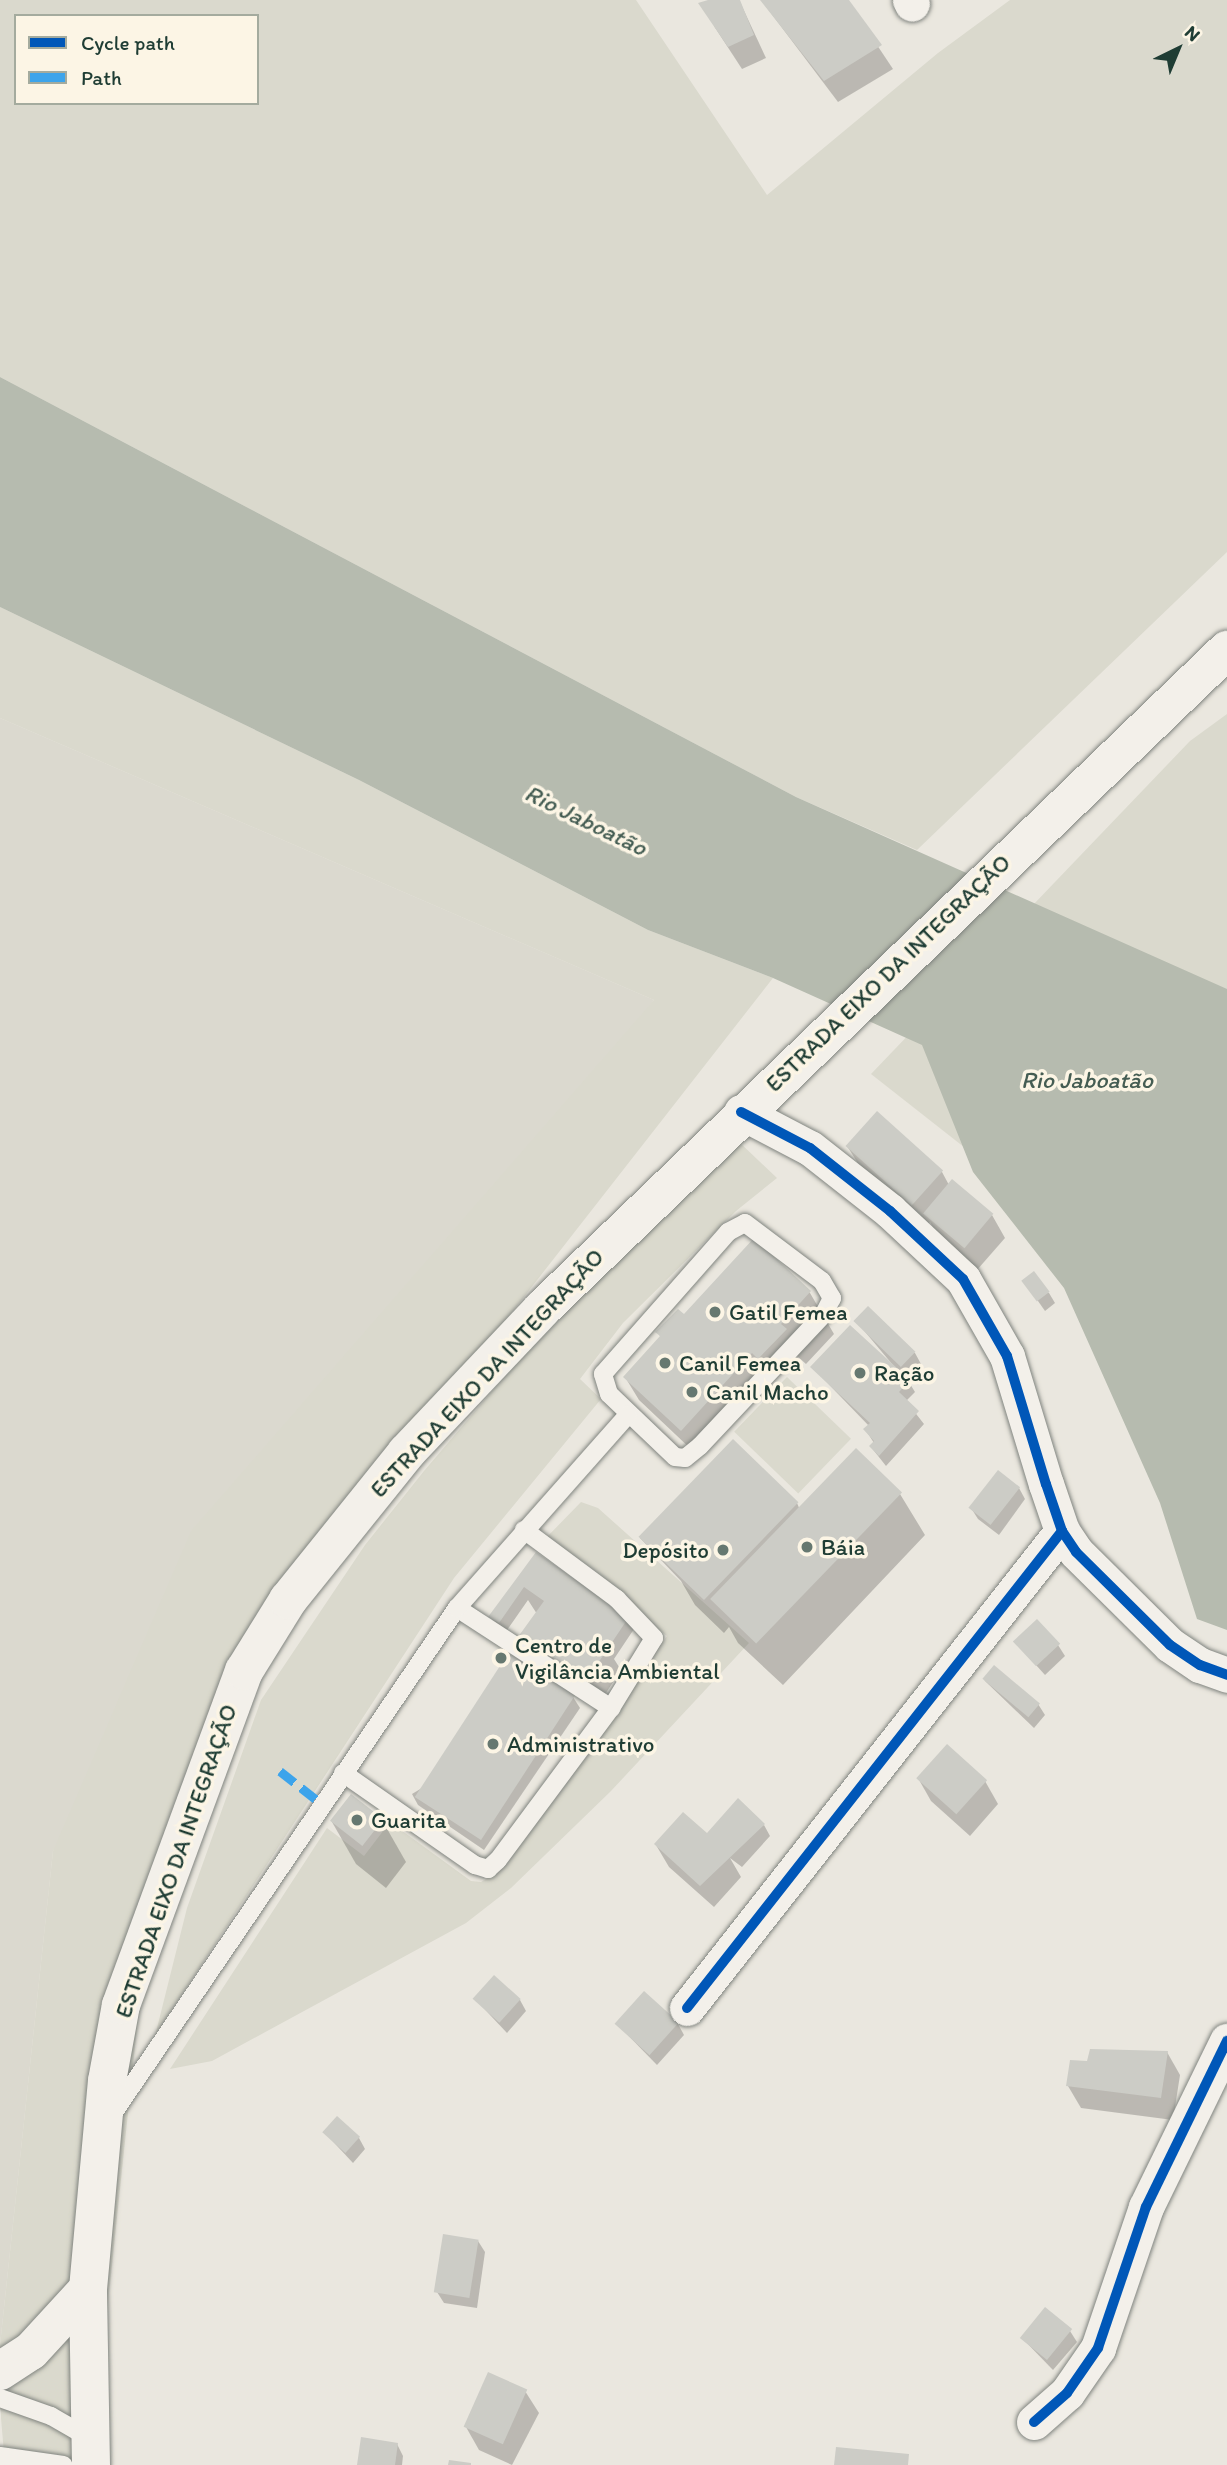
<!DOCTYPE html>
<html>
<head>
<meta charset="utf-8">
<style>
	body { margin:0 }
	#map { position:relative; width:1227px; height:2465px; overflow:hidden; background:#eae7df; font-family:Itim,sans-serif }
	div>[style] { position:absolute }
	[style*='--x'] { left:calc(var(--x)*1px); top:calc(var(--y)*1px); width:calc(var(--w)*1px); rotate:calc(var(--a)*1deg) }
	.built>* { inset:0; background:#dbd9cf }
	.green>* { inset:0; background:#dad9cd; transform-origin:0 0 }
	.water>* { inset:0; background:#b6bbaf }
	.shadow>* { inset:0; background:#0003 }
	.building>* { inset:0; background:#ccccc6; transform-origin:0 0 }
	.roads { filter:drop-shadow(0 0 2px #80847f) drop-shadow(0 0 2px #80847f) }
	.lane>* { height:18px; margin:-9px; padding:0 9px; transform-origin:9px; border-radius:9px; background:#f3f0ea }
	.street>* { height:35px; margin:-17.5px; padding:0 17.5px; transform-origin:17.5px; border-radius:17.5px; background:#f3f0ea }
	.secondary>* { height:38px; margin:-19px; padding:0 19px; transform-origin:19px; border-radius:19px; background:#f3f0ea }
	.quiet>* { height:9px; margin-top:-4.5px; transform-origin:0; background:repeating-linear-gradient(90deg,#3da4eb 0 18px,transparent 0 27px) }
	.cycleway>* { height:10px; margin:-5px; padding:0 5px; transform-origin:5px; border-radius:5px; background:#0057b8 }
	.dots>* { width:19px; height:19px; translate:-50% -50%; box-sizing:border-box; border:4px solid #fcf5e5; border-radius:50% }
	span { translate:-50% -50%; white-space:nowrap; text-align:center; line-height:1.15; -webkit-text-stroke:7px #fcf5e5; paint-order:stroke }
	.street-label { font-size:23px; color:#1f3d34 }
	.poi-label { font-size:23px; color:#1f3d34 }
	.left { translate:0 -50%; text-align:left }
	.right { translate:-100% -50%; text-align:right }
	.water-label { font-size:24px; color:#455d53; font-style:italic }
	.legend { position:absolute; left:14px; top:14px; width:245px; height:91px; box-sizing:border-box; background:#fcf5e5; border:2px solid #a4ab9e; margin:0; padding:9px 12px; list-style:none; font-size:21px; color:#1f3d34 }
	.legend li { display:flex; align-items:center; gap:14px; height:35px }
	.legend b { width:35px; border:2px solid #a4ab9e }
	.north { position:absolute; left:1143px; top:14px; width:70px; height:70px; -webkit-text-stroke:5px #fcf5e5; paint-order:stroke; rotate:43deg; font-size:19px; font-weight:700; line-height:28px; text-align:center; color:#1f3d34 }
	.north::after { content:''; display:block; margin:auto; width:24px; height:32px; background:#1f3d34; clip-path:polygon(50% 0,100% 100%,50% 72%,0 100%) }
</style>
</head>
<body>
<div id="map">
	<div class="built">
		<i style="clip-path:polygon(0 718px,654px 1000px,53px 1851px,0 2345px)"></i>
	</div>
	<div class="green">
		<i style="clip-path:polygon(evenodd,0 0,636px 0,767px 195px,938px 53px,1010px 0,1227px 0,1227px 552px,917px 850px,796px 797px,0 377px,0 0,16px 16px,257px 16px,257px 103px,16px 103px,16px 16px)"></i>
		<i style="clip-path:polygon(0 607px,359px 780px,648px 930px,773px 978px,288px 1599px,147px 1932px,91px 2465px,5px 2465px,1px 2418px,0 2345px,53px 1851px,191px 1531px,654px 1000px,0 718px)"></i>
		<i style="clip-path:polygon(1227px 714px,1227px 1354px,871px 1074px,1190px 741px)"></i>
		<i style="clip-path:polygon(737px 1140px,777px 1178px,736px 1211px,623px 1323px,580px 1379px,601px 1399px,454px 1578px,155px 2036px,187px 1908px,261px 1700px,365px 1545px,424px 1471px,518px 1361px)"></i>
		<i style="left:787px;top:1377px;width:89px;height:76px;rotate:44deg"></i>
		<i style="clip-path:polygon(581px 1502px,598px 1508px,749px 1643px,611px 1791px,511px 1888px,466px 1923px,212px 2061px,170px 2069px,327px 1828px,364px 1856px,390px 1822px,471px 1881px,481px 1882px,491px 1876px,667px 1636px,544px 1540px)"></i>
	</div>
	<div class="water">
		<i style="clip-path:polygon(0 377px,796px 797px,1227px 989px,1227px 1630px,1197px 1619px,1160px 1503px,1064px 1288px,973px 1172px,922px 1045px,773px 978px,648px 930px,359px 780px,0 607px)"></i>
	</div>
	<div class="shadow">
		<i style="clip-path:polygon(715px 0,739px 0,766px 58px,742px 69px,714px 26px)"></i>
		<i style="clip-path:polygon(761px 0,847px 0,893px 69px,838px 102px)"></i>
		<i style="clip-path:polygon(877px 1113px,942px 1172px,949px 1185px,952px 1181px,992px 1215px,1005px 1238px,977px 1270px,938px 1236px,930px 1222px,925px 1227px,861px 1168px,847px 1146px)"></i>
		<i style="clip-path:polygon(755px 1240px,810px 1293px,834px 1334px,806px 1364px,796px 1355px,694px 1452px,639px 1400px,625px 1377px,661px 1338px,658px 1332px,684px 1317px)"></i>
		<i style="clip-path:polygon(1024px 1281px,1049px 1293px,1055px 1303px,1045px 1311px)"></i>
		<i style="clip-path:polygon(856px 1321px,915px 1353px,921px 1364px,907px 1379px,915px 1392px,906px 1401px,924px 1424px,886px 1466px,871px 1447px,874px 1443px,865px 1429px,869px 1426px,812px 1367px,897px 1370px)"></i>
		<i style="clip-path:polygon(1019px 1488px,1025px 1499px,999px 1535px,978px 1519px,971px 1508px)"></i>
		<i style="clip-path:polygon(900px 1494px,925px 1535px,783px 1685px,738px 1643px,729px 1627px,724px 1633px,695px 1605px,681px 1581px,640px 1538px,797px 1503px,800px 1510px)"></i>
		<i style="clip-path:polygon(536px 1554px,627px 1618px,634px 1629px,614px 1659px,621px 1670px,600px 1702px,533px 1659px,520px 1637px,537px 1614px,528px 1600px,505px 1633px,490px 1617px)"></i>
		<i style="clip-path:polygon(1015px 1642px,1058px 1645px,1065px 1656px,1045px 1675px)"></i>
		<i style="clip-path:polygon(984px 1680px,1038px 1704px,1045px 1715px,1034px 1728px)"></i>
		<i style="clip-path:polygon(573px 1697px,580px 1708px,484px 1850px,418px 1805px,412px 1794px)"></i>
		<i style="clip-path:polygon(918px 1778px,985px 1781px,998px 1804px,970px 1836px,931px 1801px)"></i>
		<i style="clip-path:polygon(382px 1820px,406px 1862px,386px 1888px,356px 1864px,332px 1822px)"></i>
		<i style="clip-path:polygon(764px 1825px,770px 1836px,742px 1867px,730px 1858px,741px 1877px,714px 1907px,669px 1867px,656px 1845px,713px 1841px)"></i>
		<i style="clip-path:polygon(475px 1999px,520px 2000px,526px 2011px,507px 2033px)"></i>
		<i style="clip-path:polygon(617px 2024px,678px 2024px,684px 2035px,657px 2065px)"></i>
		<i style="clip-path:polygon(1167px 2052px,1180px 2075px,1173px 2120px,1081px 2108px,1068px 2086px)"></i>
		<i style="clip-path:polygon(325px 2133px,359px 2138px,365px 2149px,353px 2163px)"></i>
		<i style="clip-path:polygon(478px 2241px,485px 2252px,477px 2308px,444px 2303px,437px 2292px)"></i>
		<i style="clip-path:polygon(1070px 2331px,1077px 2342px,1053px 2370px,1021px 2337px)"></i>
		<i style="clip-path:polygon(525px 2391px,539px 2413px,512px 2465px,479px 2450px,466px 2427px)"></i>
		<i style="clip-path:polygon(397px 2444px,403px 2456px,402px 2465px,359px 2465px)"></i>
	</div>
	<div class="building">
		<i style="clip-path:polygon(708px 0,740px 0,754px 35px,728px 47px,698px 3px)"></i>
		<i style="clip-path:polygon(760px 0,849px 0,882px 45px,824px 81px)"></i>
		<i style="left:877px;top:1111px;width:89px;height:47px;rotate:42deg"></i>
		<i style="left:952px;top:1179px;width:54px;height:45px;rotate:40deg"></i>
		<i style="clip-path:polygon(754px 1238px,811px 1291px,781px 1324px,787px 1329px,758px 1359px,752px 1353px,681px 1431px,623px 1377px,660px 1336px,655px 1332px,678px 1309px,684px 1314px)"></i>
		<i style="left:1034px;top:1271px;width:26px;height:16px;rotate:53deg"></i>
		<i style="left:868px;top:1306px;width:66px;height:21px;rotate:44deg"></i>
		<i style="clip-path:polygon(850px 1325px,910px 1380px,899px 1392px,919px 1411px,879px 1456px,869px 1446px,874px 1441px,863px 1429px,870px 1423px,810px 1367px)"></i>
		<i style="left:733px;top:1439px;width:91px;height:136px;rotate:44deg"></i>
		<i style="left:856px;top:1448px;width:64px;height:210px;rotate:44deg"></i>
		<i style="left:998px;top:1470px;width:28px;height:48px;rotate:38deg"></i>
		<i style="clip-path:polygon(536px 1552px,629px 1617px,586px 1681px,518px 1637px,544px 1601px,524px 1587px,499px 1623px,488px 1617px)"></i>
		<i style="left:1037px;top:1619px;width:34px;height:33px;rotate:47deg"></i>
		<i style="left:509px;top:1652px;width:79px;height:173px;rotate:33deg"></i>
		<i style="left:994px;top:1665px;width:60px;height:18px;rotate:40deg"></i>
		<i style="left:947px;top:1744px;width:54px;height:46px;rotate:42deg"></i>
		<i style="left:351px;top:1794px;width:41px;height:34px;rotate:38deg"></i>
		<i style="clip-path:polygon(738px 1798px,765px 1824px,700px 1886px,654px 1844px,683px 1812px,707px 1833px)"></i>
		<i style="left:494px;top:1975px;width:36px;height:32px;rotate:42deg"></i>
		<i style="left:644px;top:1991px;width:47px;height:44px;rotate:42deg"></i>
		<i style="clip-path:polygon(1090px 2049px,1168px 2051px,1161px 2098px,1066px 2086px,1070px 2060px,1087px 2061px)"></i>
		<i style="left:337px;top:2116px;width:31px;height:22px;rotate:42deg"></i>
		<i style="left:443px;top:2234px;width:36px;height:59px;rotate:9deg"></i>
		<i style="left:1045px;top:2307px;width:35px;height:40px;rotate:39deg"></i>
		<i style="left:488px;top:2372px;width:43px;height:60px;rotate:24deg"></i>
		<i style="clip-path:polygon(361px 2437px,398px 2443px,395px 2465px,357px 2465px)"></i>
		<i style="clip-path:polygon(836px 2447px,909px 2454px,908px 2465px,834px 2465px)"></i>
		<i style="clip-path:polygon(449px 2460px,471px 2463px,471px 2465px,448px 2465px)"></i>
	</div>
	<div class="roads">
		<div class="lane">
			<i style="--x:745;--y:1223;--w:96;--a:37"></i>
			<i style="--x:822;--y:1281;--w:20;--a:60"></i>
			<i style="--x:832;--y:1298;--w:18;--a:117"></i>
			<i style="--x:824;--y:1314;--w:181;--a:133.2"></i>
			<i style="--x:700;--y:1446;--w:19;--a:141"></i>
			<i style="--x:685;--y:1458;--w:10;--a:-174"></i>
			<i style="--x:675;--y:1457;--w:91;--a:-136.3"></i>
			<i style="--x:609;--y:1394;--w:21;--a:-107"></i>
			<i style="--x:603;--y:1374;--w:189;--a:-48.6"></i>
			<i style="--x:728;--y:1232;--w:19;--a:-28"></i>
			<i style="--x:457;--y:1608;--w:184;--a:33"></i>
			<i style="--x:343;--y:1773;--w:161;--a:34.9"></i>
			<i style="--x:475;--y:1865;--w:14;--a:17"></i>
			<i style="--x:488;--y:1869;--w:13;--a:-42"></i>
			<i style="--x:498;--y:1860;--w:189;--a:-53.4"></i>
			<i style="--x:611;--y:1708;--w:82;--a:-58.4"></i>
			<i style="--x:654;--y:1638;--w:54;--a:-133.5"></i>
			<i style="--x:617;--y:1599;--w:116;--a:-143.4"></i>
			<i style="--x:112;--y:2115;--w:613;--a:-55.77"></i>
			<i style="--x:457;--y:1608;--w:258;--a:-48.5"></i>
			<i style="--x:0;--y:2398;--w:54;--a:19.4"></i>
			<i style="--x:51;--y:2416;--w:46;--a:29.9"></i>
			<i style="--x:0;--y:2456;--w:64;--a:8.1"></i>
		</div>
		<div class="street">
			<i style="--x:910;--y:0;--w:4;--a:63"></i>
			<i style="--x:741;--y:1112;--w:78;--a:27.6"></i>
			<i style="--x:810;--y:1148;--w:102;--a:38.2"></i>
			<i style="--x:890;--y:1211;--w:100;--a:43"></i>
			<i style="--x:963;--y:1279;--w:89;--a:60.3"></i>
			<i style="--x:1007;--y:1356;--w:134;--a:73.1"></i>
			<i style="--x:1046;--y:1484;--w:50;--a:71.2"></i>
			<i style="--x:1062;--y:1531;--w:25;--a:56"></i>
			<i style="--x:1076;--y:1552;--w:132;--a:44.7"></i>
			<i style="--x:1170;--y:1645;--w:36;--a:34"></i>
			<i style="--x:1200;--y:1665;--w:29;--a:20"></i>
			<i style="--x:687;--y:2008;--w:607;--a:-51.83"></i>
			<i style="--x:1034;--y:2422;--w:44;--a:-41.3"></i>
			<i style="--x:1067;--y:2393;--w:55;--a:-55.4"></i>
			<i style="--x:1098;--y:2348;--w:149;--a:-71.2"></i>
			<i style="--x:1146;--y:2207;--w:185;--a:-64"></i>
		</div>
		<div class="secondary">
			<i style="--x:0;--y:2371;--w:37;--a:-33"></i>
			<i style="--x:31;--y:2351;--w:84;--a:-47.4"></i>
			<i style="--x:91;--y:2465;--w:176;--a:-91"></i>
			<i style="--x:88;--y:2289;--w:209;--a:-84.8"></i>
			<i style="--x:107;--y:2081;--w:77;--a:-79.6"></i>
			<i style="--x:121;--y:2005;--w:356;--a:-69.8"></i>
			<i style="--x:244;--y:1671;--w:84;--a:-58.2"></i>
			<i style="--x:288;--y:1600;--w:189;--a:-51.2"></i>
			<i style="--x:406;--y:1453;--w:198;--a:-46.6"></i>
			<i style="--x:542;--y:1309;--w:951;--a:-43.89"></i>
		</div>
	</div>
	<div class="quiet">
		<i style="--x:280;--y:1771;--w:53;--a:38.2"></i>
	</div>
	<div class="cycleway">
		<i style="--x:741;--y:1112;--w:78;--a:27.6"></i>
		<i style="--x:810;--y:1148;--w:102;--a:38.2"></i>
		<i style="--x:890;--y:1211;--w:100;--a:43"></i>
		<i style="--x:963;--y:1279;--w:89;--a:60.3"></i>
		<i style="--x:1007;--y:1356;--w:134;--a:73.1"></i>
		<i style="--x:1046;--y:1484;--w:50;--a:71.2"></i>
		<i style="--x:1062;--y:1531;--w:25;--a:56"></i>
		<i style="--x:1076;--y:1552;--w:132;--a:44.7"></i>
		<i style="--x:1170;--y:1645;--w:36;--a:34"></i>
		<i style="--x:1200;--y:1665;--w:29;--a:20"></i>
		<i style="--x:687;--y:2008;--w:607;--a:-51.83"></i>
		<i style="--x:1034;--y:2422;--w:44;--a:-41.3"></i>
		<i style="--x:1067;--y:2393;--w:55;--a:-55.4"></i>
		<i style="--x:1098;--y:2348;--w:149;--a:-71.2"></i>
		<i style="--x:1146;--y:2207;--w:185;--a:-64"></i>
	</div>
	<div class="dots">
		<i style="left:715px;top:1312px;background:#667870"></i>
		<i style="left:665px;top:1363px;background:#667870"></i>
		<i style="left:860px;top:1373px;background:#667870"></i>
		<i style="left:692px;top:1392px;background:#667870"></i>
		<i style="left:807px;top:1547px;background:#667870"></i>
		<i style="left:723px;top:1550px;background:#667870"></i>
		<i style="left:501px;top:1658px;background:#667870"></i>
		<i style="left:493px;top:1744px;background:#667870"></i>
		<i style="left:357px;top:1820px;background:#667870"></i>
	</div>
	<div class="street-label">
		<span style="left:888px;top:973px;rotate:-44deg">ESTRADA EIXO DA INTEGRAÇÃO</span>
		<span style="left:487px;top:1373px;rotate:-47deg">ESTRADA EIXO DA INTEGRAÇÃO</span>
		<span style="left:176px;top:1861px;rotate:-71deg">ESTRADA EIXO DA INTEGRAÇÃO</span>
	</div>
	<div class="poi-label">
		<span class="left" style="left:729px;top:1312px">Gatil Femea</span>
		<span class="left" style="left:679px;top:1363px">Canil Femea</span>
		<span class="left" style="left:874px;top:1373px">Ração</span>
		<span class="left" style="left:706px;top:1392px">Canil Macho</span>
		<span class="left" style="left:821px;top:1547px">Báia</span>
		<span class="right" style="left:709px;top:1550px">Depósito</span>
		<span class="left" style="left:515px;top:1658px">Centro de<br>Vigilância Ambiental</span>
		<span class="left" style="left:507px;top:1744px">Administrativo</span>
		<span class="left" style="left:371px;top:1820px">Guarita</span>
	</div>
	<div class="water-label">
		<span style="left:586px;top:820px;rotate:26deg">Rio Jaboatão</span>
		<span style="left:1087px;top:1080px">Rio Jaboatão</span>
	</div>
	<ul class="legend">
	<li><b style="height:9px;background:#0057b8"></b>Cycle path</li>
	<li><b style="height:9px;background:#3da4eb"></b>Path</li>
	</ul>
	<div class="north">N</div>
</div>
</body>
</html>
